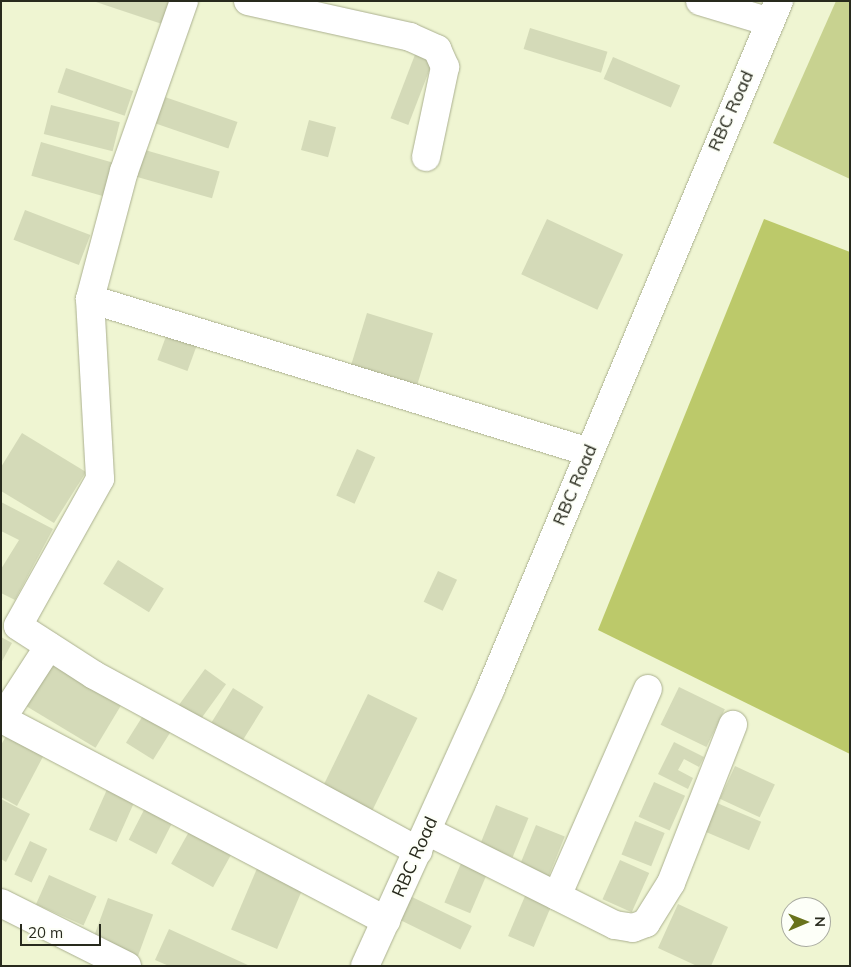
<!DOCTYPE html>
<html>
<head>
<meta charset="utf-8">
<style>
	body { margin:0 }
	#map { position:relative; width:851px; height:967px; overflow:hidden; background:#eff5d2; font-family:Mulish,sans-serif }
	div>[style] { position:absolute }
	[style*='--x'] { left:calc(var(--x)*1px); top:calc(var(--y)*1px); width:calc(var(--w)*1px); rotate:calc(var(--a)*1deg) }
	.green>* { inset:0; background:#c8d290 }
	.water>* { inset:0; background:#bcc96a }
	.building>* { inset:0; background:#d4dab8; transform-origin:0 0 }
	.roads { filter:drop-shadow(0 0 1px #abb090) drop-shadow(0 0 1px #abb090) }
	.minor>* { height:28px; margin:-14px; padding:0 14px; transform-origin:14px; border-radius:14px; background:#fff }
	span { translate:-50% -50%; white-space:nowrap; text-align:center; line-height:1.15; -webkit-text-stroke:4.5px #fdfff8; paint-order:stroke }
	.street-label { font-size:18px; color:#282a1d }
	.frame { position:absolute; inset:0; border:2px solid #282a1d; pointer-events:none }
	.north { position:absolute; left:781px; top:897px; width:50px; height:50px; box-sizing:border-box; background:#fdfff8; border:1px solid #a8aaa0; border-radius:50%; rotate:89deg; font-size:14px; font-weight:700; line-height:20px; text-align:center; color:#282a1d }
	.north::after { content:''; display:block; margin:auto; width:18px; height:22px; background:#69731c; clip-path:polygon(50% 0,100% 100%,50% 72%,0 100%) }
	.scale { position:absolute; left:20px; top:924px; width:81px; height:22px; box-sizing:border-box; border:2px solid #282a1d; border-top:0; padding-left:6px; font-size:15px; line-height:18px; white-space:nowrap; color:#282a1d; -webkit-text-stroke:4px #fdfff8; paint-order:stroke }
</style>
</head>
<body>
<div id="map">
	<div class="green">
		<i style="clip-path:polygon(836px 1px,850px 1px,850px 179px,773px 143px)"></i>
	</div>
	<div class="water">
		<i style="clip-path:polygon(764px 219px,850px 252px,850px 754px,598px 630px)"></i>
	</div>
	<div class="building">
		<i style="clip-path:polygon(93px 1px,169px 1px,162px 24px)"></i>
		<i style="left:530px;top:28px;width:81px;height:22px;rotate:17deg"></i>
		<i style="left:416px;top:52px;width:19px;height:71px;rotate:21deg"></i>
		<i style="left:613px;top:57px;width:73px;height:24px;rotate:23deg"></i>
		<i style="left:66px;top:68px;width:71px;height:26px;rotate:19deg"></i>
		<i style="left:159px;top:95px;width:83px;height:28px;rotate:19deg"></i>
		<i style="left:51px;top:105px;width:71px;height:30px;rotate:14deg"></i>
		<i style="left:309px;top:120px;width:28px;height:31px;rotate:15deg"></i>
		<i style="left:41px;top:142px;width:77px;height:35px;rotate:16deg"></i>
		<i style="left:138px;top:148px;width:85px;height:28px;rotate:16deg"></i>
		<i style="left:25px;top:210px;width:70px;height:32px;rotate:21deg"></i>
		<i style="left:547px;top:219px;width:84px;height:61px;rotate:25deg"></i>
		<i style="left:367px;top:313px;width:69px;height:63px;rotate:17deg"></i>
		<i style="left:169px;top:328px;width:32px;height:34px;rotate:20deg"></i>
		<i style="clip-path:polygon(22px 433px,86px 472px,54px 523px,1px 491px,1px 467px)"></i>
		<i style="left:357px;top:449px;width:20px;height:51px;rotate:24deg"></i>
		<i style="clip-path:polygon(1px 502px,53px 529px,15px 600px,1px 593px,1px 569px,19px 540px,1px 531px)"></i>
		<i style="left:118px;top:560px;width:54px;height:28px;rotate:32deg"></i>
		<i style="left:438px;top:571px;width:21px;height:34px;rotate:25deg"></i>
		<i style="clip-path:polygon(1px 637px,12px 643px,1px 663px)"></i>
		<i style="left:52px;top:661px;width:82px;height:52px;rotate:31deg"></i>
		<i style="left:205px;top:669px;width:26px;height:45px;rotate:36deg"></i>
		<i style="left:679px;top:687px;width:51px;height:42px;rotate:26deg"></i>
		<i style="left:233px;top:688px;width:36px;height:41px;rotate:32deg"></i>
		<i style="left:368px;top:694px;width:55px;height:104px;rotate:26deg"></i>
		<i style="left:144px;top:714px;width:32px;height:34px;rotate:32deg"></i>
		<i style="clip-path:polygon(10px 729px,47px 749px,17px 806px,1px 797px,1px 745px)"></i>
		<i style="clip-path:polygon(674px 742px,704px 757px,699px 767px,684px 759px,678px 770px,693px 778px,688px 789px,658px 774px)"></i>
		<i style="left:735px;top:766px;width:44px;height:36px;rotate:25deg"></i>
		<i style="left:654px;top:782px;width:34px;height:38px;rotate:24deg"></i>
		<i style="left:109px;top:785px;width:30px;height:49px;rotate:24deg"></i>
		<i style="clip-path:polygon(1px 799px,30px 814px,6px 862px,1px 859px)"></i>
		<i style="left:717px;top:803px;width:48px;height:31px;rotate:23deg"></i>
		<i style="left:496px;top:805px;width:35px;height:42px;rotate:22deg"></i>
		<i style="left:146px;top:806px;width:31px;height:38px;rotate:27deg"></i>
		<i style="left:635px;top:821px;width:32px;height:36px;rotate:22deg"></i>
		<i style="left:536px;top:825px;width:31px;height:45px;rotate:22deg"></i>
		<i style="left:191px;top:828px;width:48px;height:41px;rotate:29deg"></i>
		<i style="left:30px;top:841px;width:19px;height:37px;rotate:25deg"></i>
		<i style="left:620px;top:860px;width:32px;height:43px;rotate:24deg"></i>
		<i style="left:462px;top:861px;width:28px;height:45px;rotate:23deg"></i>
		<i style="left:258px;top:866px;width:50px;height:69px;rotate:23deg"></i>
		<i style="left:49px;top:875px;width:52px;height:32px;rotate:24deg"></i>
		<i style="left:528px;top:889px;width:28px;height:51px;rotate:23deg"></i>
		<i style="left:408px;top:895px;width:71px;height:26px;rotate:26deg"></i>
		<i style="left:108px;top:898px;width:48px;height:45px;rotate:20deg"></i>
		<i style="clip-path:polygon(678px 904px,728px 927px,711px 966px,697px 966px,658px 948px)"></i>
		<i style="clip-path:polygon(169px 929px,250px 966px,169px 966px,155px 960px)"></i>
	</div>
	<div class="roads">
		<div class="minor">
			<i style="--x:184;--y:1;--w:180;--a:109.4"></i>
			<i style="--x:124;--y:171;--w:132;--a:104.9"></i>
			<i style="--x:90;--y:299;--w:180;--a:86.8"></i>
			<i style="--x:100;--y:479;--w:168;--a:119.2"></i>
			<i style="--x:18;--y:626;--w:90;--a:32.8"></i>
			<i style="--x:94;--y:675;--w:369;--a:28.5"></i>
			<i style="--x:248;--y:1;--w:166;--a:12.5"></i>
			<i style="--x:410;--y:37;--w:30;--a:24"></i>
			<i style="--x:437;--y:49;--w:20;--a:66"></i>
			<i style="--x:445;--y:67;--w:92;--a:101.9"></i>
			<i style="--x:700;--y:1;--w:73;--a:16.7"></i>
			<i style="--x:90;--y:299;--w:522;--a:17.05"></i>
			<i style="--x:2;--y:719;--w:434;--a:27.7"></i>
			<i style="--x:1;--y:720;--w:88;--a:-57"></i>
			<i style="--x:427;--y:831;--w:210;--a:26.6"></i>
			<i style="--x:615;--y:925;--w:18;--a:9"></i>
			<i style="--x:633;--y:928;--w:14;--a:-21"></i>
			<i style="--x:646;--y:923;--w:47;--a:-58"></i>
			<i style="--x:671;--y:883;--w:170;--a:-68.6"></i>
			<i style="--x:557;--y:896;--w:226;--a:-66.3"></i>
			<i style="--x:1;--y:903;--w:141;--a:26.6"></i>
			<i style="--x:365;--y:966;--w:303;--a:-65.6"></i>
			<i style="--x:490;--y:690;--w:747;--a:-67.24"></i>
		</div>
	</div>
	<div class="street-label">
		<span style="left:731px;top:111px;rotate:-66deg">RBC Road</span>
		<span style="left:575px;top:485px;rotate:-67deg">RBC Road</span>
		<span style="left:415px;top:857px;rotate:-66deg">RBC Road</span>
	</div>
	<div class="frame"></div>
	<div class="north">N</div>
	<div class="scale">20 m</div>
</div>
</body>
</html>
